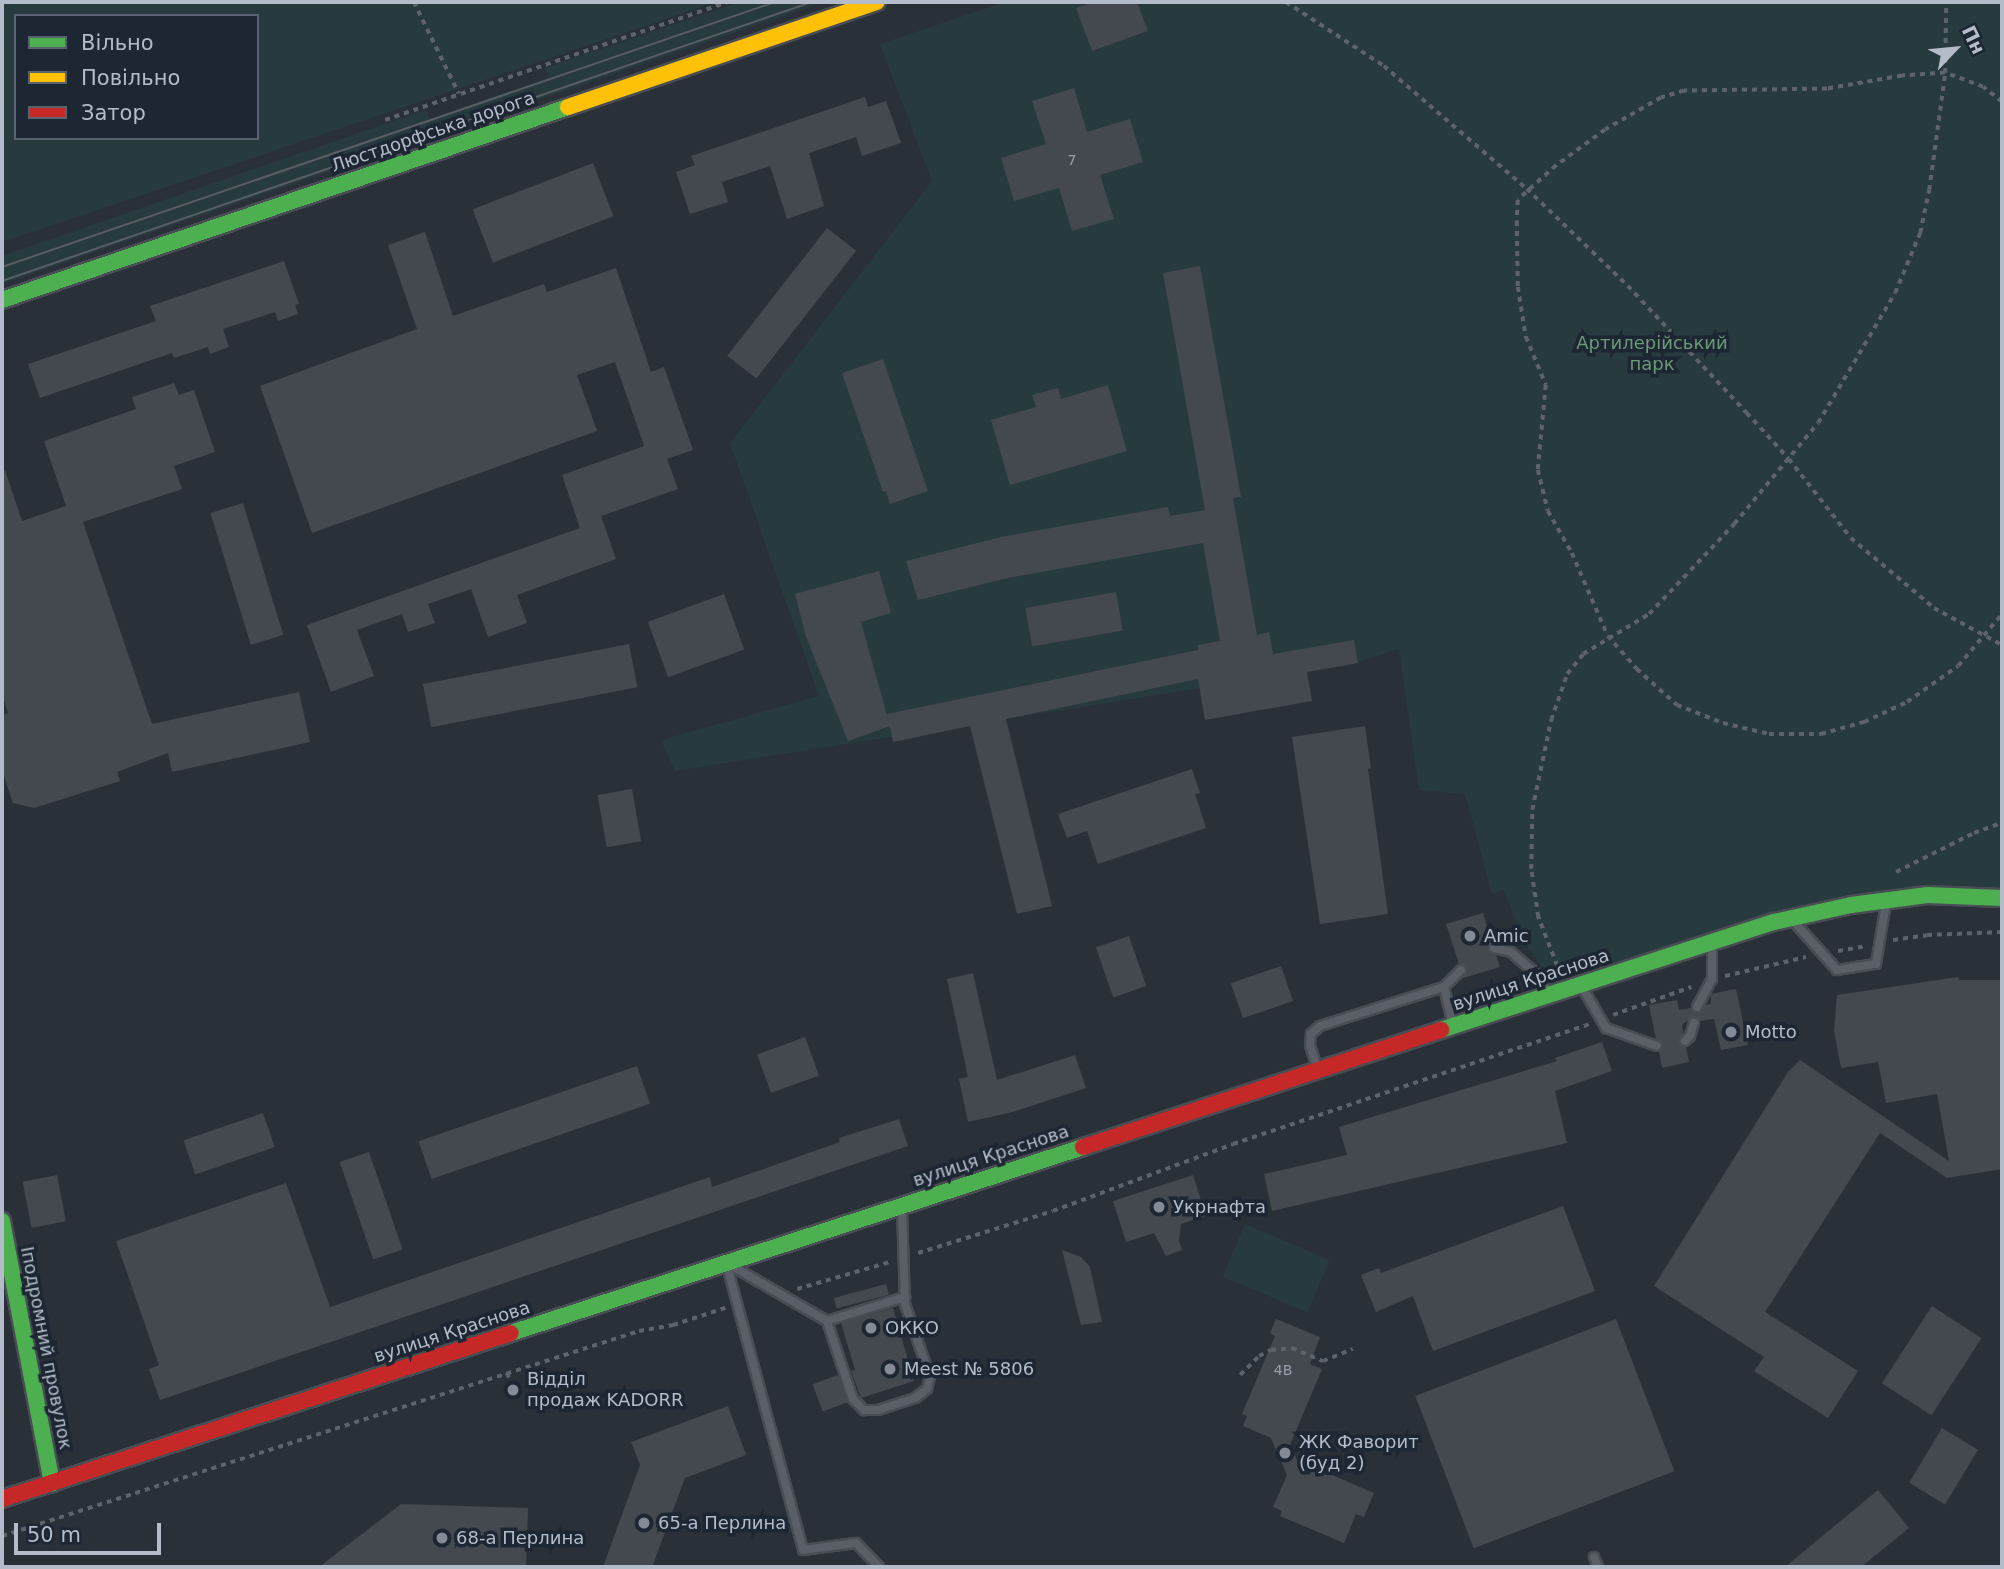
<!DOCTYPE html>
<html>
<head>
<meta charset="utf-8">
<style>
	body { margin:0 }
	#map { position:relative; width:2004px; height:1569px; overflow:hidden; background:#2a3038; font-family:"DejaVu Sans",sans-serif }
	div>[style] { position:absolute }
	.green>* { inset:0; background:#273a3e; transform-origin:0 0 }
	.building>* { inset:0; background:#444950; transform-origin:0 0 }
	.path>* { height:3.5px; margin-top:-1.75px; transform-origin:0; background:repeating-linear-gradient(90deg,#5d636a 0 5px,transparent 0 10px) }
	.roads { filter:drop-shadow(2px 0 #484c53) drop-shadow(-2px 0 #484c53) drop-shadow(0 2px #484c53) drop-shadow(0 -2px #484c53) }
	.lane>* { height:8px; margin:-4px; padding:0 4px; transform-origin:4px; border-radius:4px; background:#5a5e66 }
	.fast>* { height:16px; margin:-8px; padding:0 8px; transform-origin:8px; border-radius:8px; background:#4caf50 }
	.slow>* { height:16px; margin:-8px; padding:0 8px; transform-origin:8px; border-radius:8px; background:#ffc107 }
	.jam>* { height:16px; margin:-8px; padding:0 8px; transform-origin:8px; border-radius:8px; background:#c62828 }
	.tram>* { height:2px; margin:-1px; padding:0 1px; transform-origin:1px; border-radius:1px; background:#595d64 }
	.dots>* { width:19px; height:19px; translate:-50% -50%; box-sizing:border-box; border:4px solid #1d2633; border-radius:50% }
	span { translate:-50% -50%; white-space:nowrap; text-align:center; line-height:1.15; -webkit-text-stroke:7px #1d2633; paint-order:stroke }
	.number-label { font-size:14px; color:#989fab }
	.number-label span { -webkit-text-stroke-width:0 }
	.street-label { font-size:18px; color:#b4bcc9 }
	.park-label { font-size:18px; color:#6b9a76 }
	.poi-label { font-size:18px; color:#b4bcc9 }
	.left { translate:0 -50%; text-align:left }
	.frame { position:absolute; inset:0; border:4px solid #b4bcc9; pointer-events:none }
	.legend { position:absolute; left:14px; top:14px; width:245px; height:126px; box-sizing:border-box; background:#1d2633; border:2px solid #59626f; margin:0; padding:9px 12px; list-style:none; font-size:21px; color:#b4bcc9 }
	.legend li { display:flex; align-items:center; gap:14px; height:35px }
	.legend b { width:35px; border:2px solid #59626f }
	.north { position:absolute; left:1920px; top:14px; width:70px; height:70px; -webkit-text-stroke:5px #1d2633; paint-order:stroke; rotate:64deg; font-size:19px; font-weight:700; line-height:28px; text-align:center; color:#b4bcc9 }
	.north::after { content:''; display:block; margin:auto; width:24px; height:32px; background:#b4bcc9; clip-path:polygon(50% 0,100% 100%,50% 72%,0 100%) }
	.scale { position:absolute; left:14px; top:1523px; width:147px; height:32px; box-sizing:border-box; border:4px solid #b4bcc9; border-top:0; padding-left:9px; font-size:21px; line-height:24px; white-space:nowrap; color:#b4bcc9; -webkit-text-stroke:5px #1d2633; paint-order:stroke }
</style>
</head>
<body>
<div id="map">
	<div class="green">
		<div style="clip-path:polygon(evenodd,2px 2px,717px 2px,2px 242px,2px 2px,16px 16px,257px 16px,257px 138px,16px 138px,16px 16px)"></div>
		<div style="clip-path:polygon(740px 2px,824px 2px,2px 284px,2px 256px,425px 110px,430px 119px,549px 77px,545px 68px)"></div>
		<div style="clip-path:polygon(1005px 2px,2002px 2px,2002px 888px,1879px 893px,1578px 978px,1554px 973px,1540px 965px,1525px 943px,1503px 890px,1492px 894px,1465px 794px,1419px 790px,1399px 649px,1349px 665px,675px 771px,661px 740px,819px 696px,730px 443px,932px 181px,880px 44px)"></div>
		<div style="left:1245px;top:1224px;width:92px;height:57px;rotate:23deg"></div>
	</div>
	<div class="building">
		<div style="clip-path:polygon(1093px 2px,1137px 2px,1148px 31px,1092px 51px,1076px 8px)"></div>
		<div style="clip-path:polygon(1074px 88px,1087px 132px,1130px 119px,1143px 162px,1100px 175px,1114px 219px,1072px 231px,1059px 188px,1014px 201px,1001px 158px,1046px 144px,1032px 101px)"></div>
		<div style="clip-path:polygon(865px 97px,868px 107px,886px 101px,901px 143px,862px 156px,856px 137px,809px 153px,824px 206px,787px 219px,770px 166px,722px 182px,728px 202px,690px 214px,676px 172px,695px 165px,691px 156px)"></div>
		<div style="left:593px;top:163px;width:57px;height:129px;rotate:69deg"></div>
		<div style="left:827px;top:228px;width:37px;height:162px;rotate:38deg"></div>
		<div style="clip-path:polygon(425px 232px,453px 316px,544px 284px,547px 292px,616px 268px,651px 372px,664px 367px,693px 450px,667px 459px,678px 489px,601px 516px,616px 559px,517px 595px,527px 623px,488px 637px,471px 589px,428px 604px,435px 623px,408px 632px,402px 614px,357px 630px,374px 676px,331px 692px,307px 625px,580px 528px,562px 475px,644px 446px,615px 362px,577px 375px,597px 431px,312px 533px,260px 386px,417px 329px,388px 245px)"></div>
		<div style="clip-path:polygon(284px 261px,299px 304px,295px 305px,298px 314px,278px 321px,275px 312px,223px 329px,229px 347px,210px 354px,208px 347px,174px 358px,172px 353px,40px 398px,28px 364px,156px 321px,150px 306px)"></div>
		<div style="clip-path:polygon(1200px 266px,1241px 497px,1233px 498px,1257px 635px,1269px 632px,1273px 654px,1354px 640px,1358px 663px,1307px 672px,1312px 701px,1205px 720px,1198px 679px,1006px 719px,1052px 906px,1017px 914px,970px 726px,893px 742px,887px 714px,1198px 650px,1198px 645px,1220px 641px,1203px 543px,1008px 578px,918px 600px,906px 561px,1001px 537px,1168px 507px,1170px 516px,1205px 510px,1163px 273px)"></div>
		<div style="clip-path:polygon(883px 359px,928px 491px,890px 504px,886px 491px,883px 492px,842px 373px)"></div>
		<div style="clip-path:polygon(174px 383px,179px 395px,194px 390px,215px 452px,174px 466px,182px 489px,83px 522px,152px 724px,299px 692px,310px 742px,172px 772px,168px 753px,117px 772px,120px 781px,34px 808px,13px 803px,2px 770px,2px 715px,8px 713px,2px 693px,2px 470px,5px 470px,22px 521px,66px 506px,44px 441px,136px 409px,132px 397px)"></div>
		<div style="clip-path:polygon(1108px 385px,1127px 451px,1010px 485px,991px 420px,1036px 407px,1032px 395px,1058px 388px,1061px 399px)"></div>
		<div style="left:243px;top:503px;width:138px;height:34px;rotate:73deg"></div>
		<div style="clip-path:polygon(879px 571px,891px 613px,861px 622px,890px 726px,848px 741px,806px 637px,795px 594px)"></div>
		<div style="left:1116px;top:592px;width:39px;height:92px;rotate:80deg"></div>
		<div style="left:724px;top:594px;width:59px;height:81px;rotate:70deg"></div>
		<div style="left:629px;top:644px;width:44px;height:210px;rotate:79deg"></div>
		<div style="clip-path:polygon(1365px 726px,1371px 768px,1368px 769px,1388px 914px,1320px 924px,1292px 737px)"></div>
		<div style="clip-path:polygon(1192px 769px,1200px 793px,1195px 794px,1206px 828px,1098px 864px,1087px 831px,1067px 838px,1058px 814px)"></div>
		<div style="left:632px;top:789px;width:53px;height:35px;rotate:80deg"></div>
		<div style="clip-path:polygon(1483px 913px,1492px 942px,1488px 951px,1496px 955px,1500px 967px,1463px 978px,1467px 968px,1459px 964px,1446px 924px)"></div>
		<div style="left:1129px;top:936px;width:53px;height:35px;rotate:71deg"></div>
		<div style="left:1281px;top:966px;width:37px;height:53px;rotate:71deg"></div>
		<div style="clip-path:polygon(973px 973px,997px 1080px,1075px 1055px,1086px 1088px,1013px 1112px,968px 1122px,959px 1079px,968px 1077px,947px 979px)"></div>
		<div style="clip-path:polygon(1958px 977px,1959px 980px,2002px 980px,2002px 1169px,1947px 1178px,1880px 1133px,1765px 1312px,1858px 1371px,1828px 1418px,1754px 1371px,1764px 1357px,1654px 1286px,1788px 1072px,1800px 1060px,1949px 1161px,1937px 1094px,1886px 1103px,1878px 1062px,1841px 1068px,1834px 1031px,1837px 995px)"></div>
		<div style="clip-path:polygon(1736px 989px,1748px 1045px,1721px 1050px,1714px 1019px,1700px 1021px,1692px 1017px,1682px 1025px,1683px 1033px,1679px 1040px,1681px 1046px,1686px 1047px,1689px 1062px,1662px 1068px,1659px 1052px,1663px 1044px,1656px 1039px,1649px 1005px,1677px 1000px,1679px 1010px,1691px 1008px,1698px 1013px,1705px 1005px,1711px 1004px,1711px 994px)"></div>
		<div style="left:805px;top:1037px;width:41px;height:51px;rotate:70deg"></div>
		<div style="clip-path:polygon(1602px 1042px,1612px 1071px,1555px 1091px,1567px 1143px,1272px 1211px,1264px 1174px,1347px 1155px,1339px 1127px,1557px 1061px,1555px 1058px)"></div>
		<div style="left:637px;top:1066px;width:40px;height:231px;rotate:71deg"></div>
		<div style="left:263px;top:1113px;width:36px;height:84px;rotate:71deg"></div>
		<div style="clip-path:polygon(899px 1119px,908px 1146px,160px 1400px,149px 1369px,159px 1365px,116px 1241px,286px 1183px,330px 1307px,710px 1177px,712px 1187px,840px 1142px,839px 1138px)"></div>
		<div style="left:369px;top:1152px;width:103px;height:31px;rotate:71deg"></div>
		<div style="left:57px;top:1175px;width:47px;height:35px;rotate:79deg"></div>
		<div style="clip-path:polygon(1193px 1175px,1206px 1216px,1181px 1224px,1179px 1241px,1182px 1250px,1166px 1256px,1154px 1233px,1126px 1242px,1113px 1201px)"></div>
		<div style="clip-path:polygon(1563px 1206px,1595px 1291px,1433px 1351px,1413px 1296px,1376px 1312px,1361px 1275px,1379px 1268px,1381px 1273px)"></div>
		<div style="clip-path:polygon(1062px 1250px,1081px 1257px,1090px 1267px,1102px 1322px,1081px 1325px)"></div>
		<div style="left:886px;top:1284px;width:11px;height:54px;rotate:75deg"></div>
		<div style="left:1932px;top:1306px;width:59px;height:92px;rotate:33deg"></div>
		<div style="clip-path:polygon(893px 1308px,914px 1381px,861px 1398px,851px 1371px,855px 1370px,841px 1323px)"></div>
		<div style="clip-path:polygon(1276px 1319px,1320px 1337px,1310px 1364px,1322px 1369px,1290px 1445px,1297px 1460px,1374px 1493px,1364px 1517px,1356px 1514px,1344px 1543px,1280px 1516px,1282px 1511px,1273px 1507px,1287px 1475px,1271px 1438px,1243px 1426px,1247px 1416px,1242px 1414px,1275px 1336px,1270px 1333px)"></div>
		<div style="left:1616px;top:1319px;width:163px;height:215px;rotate:69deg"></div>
		<div style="left:838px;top:1375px;width:29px;height:27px;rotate:70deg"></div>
		<div style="clip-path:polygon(728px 1406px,746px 1455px,685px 1478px,652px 1567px,603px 1567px,640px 1465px,631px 1442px)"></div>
		<div style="left:1942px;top:1428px;width:42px;height:64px;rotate:31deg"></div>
		<div style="clip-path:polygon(1878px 1490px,1909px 1528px,1861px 1567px,1785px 1567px)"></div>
		<div style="clip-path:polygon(401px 1504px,528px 1508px,526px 1567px,319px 1567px)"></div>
	</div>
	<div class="path">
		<div style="left:414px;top:2px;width:102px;rotate:63.9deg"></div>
		<div style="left:1286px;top:2px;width:117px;rotate:33.1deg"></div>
		<div style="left:1384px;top:66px;width:189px;rotate:40.7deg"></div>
		<div style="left:1527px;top:189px;width:140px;rotate:43.8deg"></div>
		<div style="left:1628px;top:286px;width:174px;rotate:46.9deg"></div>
		<div style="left:1747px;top:413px;width:62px;rotate:47.6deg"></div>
		<div style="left:1789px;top:459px;width:100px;rotate:51.9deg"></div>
		<div style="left:1851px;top:538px;width:109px;rotate:40.1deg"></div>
		<div style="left:1934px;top:608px;width:77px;rotate:28.6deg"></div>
		<div style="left:2002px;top:102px;width:24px;rotate:-142deg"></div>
		<div style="left:1983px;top:87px;width:40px;rotate:-159.8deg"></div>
		<div style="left:1945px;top:73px;width:43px;rotate:176deg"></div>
		<div style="left:1902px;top:76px;width:76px;rotate:170.2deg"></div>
		<div style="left:1827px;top:89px;width:143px;rotate:179.2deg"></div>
		<div style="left:1684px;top:91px;width:24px;rotate:163deg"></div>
		<div style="left:1661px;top:98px;width:64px;rotate:150.3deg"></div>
		<div style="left:1605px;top:130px;width:61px;rotate:143.7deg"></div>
		<div style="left:1556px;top:166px;width:51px;rotate:138.2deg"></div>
		<div style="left:1518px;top:200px;width:21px;rotate:93deg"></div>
		<div style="left:1517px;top:221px;width:66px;rotate:89.1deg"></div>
		<div style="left:1518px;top:287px;width:51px;rotate:80.9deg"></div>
		<div style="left:1526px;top:337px;width:52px;rotate:67.4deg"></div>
		<div style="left:1546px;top:385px;width:85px;rotate:95.4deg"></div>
		<div style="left:1538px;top:470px;width:42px;rotate:76.3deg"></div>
		<div style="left:1548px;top:511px;width:48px;rotate:60.3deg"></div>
		<div style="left:1572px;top:553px;width:90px;rotate:66.6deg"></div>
		<div style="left:1608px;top:636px;width:44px;rotate:48.7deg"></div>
		<div style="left:1637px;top:669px;width:54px;rotate:42deg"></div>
		<div style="left:1677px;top:705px;width:49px;rotate:21.4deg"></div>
		<div style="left:1723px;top:723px;width:47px;rotate:13.4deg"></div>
		<div style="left:1769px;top:734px;width:52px"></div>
		<div style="left:1821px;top:734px;width:45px;rotate:-15.6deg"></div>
		<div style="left:1864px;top:722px;width:47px;rotate:-24.9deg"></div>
		<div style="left:1907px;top:702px;width:62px;rotate:-35.2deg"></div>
		<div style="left:1958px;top:666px;width:68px;rotate:-49.8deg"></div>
		<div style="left:385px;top:120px;width:363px;rotate:-19deg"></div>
		<div style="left:1896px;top:872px;width:87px;rotate:-26.6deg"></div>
		<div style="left:1974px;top:833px;width:30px;rotate:-20deg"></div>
		<div style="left:1893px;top:940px;width:34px;rotate:-8deg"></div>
		<div style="left:1927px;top:935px;width:75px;rotate:-2.3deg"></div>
		<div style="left:1838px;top:951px;width:27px;rotate:-10deg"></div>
		<div style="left:1557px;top:966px;width:53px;rotate:-111.2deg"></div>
		<div style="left:1538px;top:917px;width:49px;rotate:-98.3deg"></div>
		<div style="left:1531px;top:869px;width:59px;rotate:-89deg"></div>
		<div style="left:1532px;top:810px;width:92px;rotate:-78.1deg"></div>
		<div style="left:1551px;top:720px;width:49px;rotate:-70.8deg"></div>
		<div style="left:1567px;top:674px;width:26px;rotate:-51deg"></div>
		<div style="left:1583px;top:654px;width:77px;rotate:-31.2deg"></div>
		<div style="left:1649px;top:614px;width:124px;rotate:-46.6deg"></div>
		<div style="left:1734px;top:524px;width:131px;rotate:-50.3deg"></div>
		<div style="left:1818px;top:423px;width:151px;rotate:-59.4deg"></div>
		<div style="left:1895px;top:293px;width:65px;rotate:-67.4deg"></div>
		<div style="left:1920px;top:233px;width:44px;rotate:-78.2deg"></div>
		<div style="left:1929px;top:190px;width:118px;rotate:-82.2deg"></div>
		<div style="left:1945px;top:73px;width:71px;rotate:-89.2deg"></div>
		<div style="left:1725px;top:976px;width:83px;rotate:-13.2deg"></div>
		<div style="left:1613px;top:1015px;width:83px;rotate:-19.7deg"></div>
		<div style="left:918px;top:1253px;width:141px;rotate:-17.3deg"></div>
		<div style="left:1053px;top:1211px;width:192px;rotate:-20.4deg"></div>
		<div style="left:1233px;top:1144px;width:376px;rotate:-18.6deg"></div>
		<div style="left:797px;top:1289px;width:97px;rotate:-16.2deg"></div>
		<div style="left:507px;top:1373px;width:16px;rotate:68deg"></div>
		<div style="left:1240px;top:1375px;width:27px;rotate:-45deg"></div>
		<div style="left:1259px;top:1356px;width:13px;rotate:-27deg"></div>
		<div style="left:1271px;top:1350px;width:21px;rotate:-5deg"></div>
		<div style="left:1292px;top:1348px;width:34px;rotate:23deg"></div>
		<div style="left:1323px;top:1361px;width:32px;rotate:-22deg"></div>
		<div style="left:2px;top:1536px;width:669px;rotate:-17.84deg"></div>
		<div style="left:639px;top:1331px;width:35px;rotate:-10deg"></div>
		<div style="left:673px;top:1325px;width:55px;rotate:-18.1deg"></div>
	</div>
	<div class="roads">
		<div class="lane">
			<div style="left:1795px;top:923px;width:63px;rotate:48.2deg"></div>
			<div style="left:1837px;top:970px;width:39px;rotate:-9deg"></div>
			<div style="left:1876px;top:964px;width:62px;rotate:-80.7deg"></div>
			<div style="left:1494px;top:948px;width:17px;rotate:13deg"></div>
			<div style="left:1511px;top:952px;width:32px;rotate:41deg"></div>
			<div style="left:1535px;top:973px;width:24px;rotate:54deg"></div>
			<div style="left:1444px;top:987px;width:39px;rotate:77deg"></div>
			<div style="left:1582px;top:987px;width:48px;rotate:59.7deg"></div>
			<div style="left:1606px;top:1028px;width:54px;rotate:19.4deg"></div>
			<div style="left:1697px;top:1007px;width:32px;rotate:-62deg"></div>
			<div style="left:1712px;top:979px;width:31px;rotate:-90deg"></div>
			<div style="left:1685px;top:1041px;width:7px;rotate:-45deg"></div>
			<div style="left:1690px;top:1036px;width:14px;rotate:-73deg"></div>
			<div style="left:1317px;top:1067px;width:23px;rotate:-108deg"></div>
			<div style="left:1310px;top:1045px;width:11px;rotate:-85deg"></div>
			<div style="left:1311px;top:1034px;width:12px;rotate:-42deg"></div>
			<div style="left:1320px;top:1026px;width:130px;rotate:-17.5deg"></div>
			<div style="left:1444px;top:987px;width:24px;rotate:-45deg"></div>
			<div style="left:727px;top:1266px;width:294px;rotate:75deg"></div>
			<div style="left:803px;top:1550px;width:53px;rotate:-7.5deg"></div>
			<div style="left:856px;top:1543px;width:33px;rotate:46deg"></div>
			<div style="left:732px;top:1266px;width:110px;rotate:30.1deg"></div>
			<div style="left:827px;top:1321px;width:82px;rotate:71.6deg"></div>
			<div style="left:853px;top:1399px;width:16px;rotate:45deg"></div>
			<div style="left:864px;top:1410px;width:14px"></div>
			<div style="left:878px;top:1410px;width:39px;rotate:-18deg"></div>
			<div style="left:915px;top:1398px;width:15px;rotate:-37deg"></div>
			<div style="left:927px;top:1389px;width:12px;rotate:-76deg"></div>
			<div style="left:930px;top:1377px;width:77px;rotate:-108.9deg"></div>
			<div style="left:905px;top:1304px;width:95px;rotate:-91.8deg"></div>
			<div style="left:827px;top:1321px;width:82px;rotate:-17.1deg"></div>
			<div style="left:1594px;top:1557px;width:11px;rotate:68deg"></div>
		</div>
		<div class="fast">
			<div style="left:2px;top:300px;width:598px;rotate:-18.83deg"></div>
			<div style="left:1441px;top:1030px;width:350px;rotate:-18deg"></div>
			<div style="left:1774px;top:922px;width:79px;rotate:-12.4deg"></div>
			<div style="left:1851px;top:905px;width:77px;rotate:-7.5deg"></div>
			<div style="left:1927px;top:895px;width:75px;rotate:2.3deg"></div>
			<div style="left:2px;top:1221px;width:267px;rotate:79.2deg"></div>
			<div style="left:511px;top:1333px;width:601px;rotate:-18.01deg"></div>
		</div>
		<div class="slow">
			<div style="left:568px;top:107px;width:326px;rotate:-18.8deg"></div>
		</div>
		<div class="jam">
			<div style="left:1083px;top:1147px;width:377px;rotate:-18.1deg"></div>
			<div style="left:2px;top:1499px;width:535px;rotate:-18.06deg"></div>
		</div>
	</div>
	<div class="tram">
		<div style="left:2px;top:267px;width:817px;rotate:-18.92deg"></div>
		<div style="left:2px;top:281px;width:857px;rotate:-19.01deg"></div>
	</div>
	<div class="dots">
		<div style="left:1470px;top:936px;background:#848b96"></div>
		<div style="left:1731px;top:1032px;background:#848b96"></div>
		<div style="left:1159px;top:1207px;background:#848b96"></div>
		<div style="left:871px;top:1328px;background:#848b96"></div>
		<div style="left:890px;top:1369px;background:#848b96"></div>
		<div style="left:513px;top:1390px;background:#848b96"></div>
		<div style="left:1285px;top:1453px;background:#848b96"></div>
		<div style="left:644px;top:1523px;background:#848b96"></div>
		<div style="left:442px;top:1538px;background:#848b96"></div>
	</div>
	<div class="number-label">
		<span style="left:1072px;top:160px">7</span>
		<span style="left:1283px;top:1370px">4B</span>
	</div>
	<div class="street-label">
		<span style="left:433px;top:132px;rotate:-19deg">Люстдорфська дорога</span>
		<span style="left:1531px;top:980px;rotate:-18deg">вулиця Краснова</span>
		<span style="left:991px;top:1156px;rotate:-18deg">вулиця Краснова</span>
		<span style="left:452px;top:1332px;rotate:-18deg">вулиця Краснова</span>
		<span style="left:46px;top:1348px;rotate:79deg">Іподромний провулок</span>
	</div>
	<div class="park-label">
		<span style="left:1652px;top:354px">Артилерійський<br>парк</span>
	</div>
	<div class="poi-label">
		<span class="left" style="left:1484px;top:936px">Amic</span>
		<span class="left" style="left:1745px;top:1032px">Motto</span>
		<span class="left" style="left:1173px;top:1207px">Укрнафта</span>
		<span class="left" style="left:885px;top:1328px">ОККО</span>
		<span class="left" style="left:904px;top:1369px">Meest № 5806</span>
		<span class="left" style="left:527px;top:1390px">Відділ<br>продаж KADORR</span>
		<span class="left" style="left:1299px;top:1453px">ЖК Фаворит<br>(буд 2)</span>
		<span class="left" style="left:658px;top:1523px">65-а Перлина</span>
		<span class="left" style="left:456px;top:1538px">68-а Перлина</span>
	</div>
	<div class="frame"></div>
	<ul class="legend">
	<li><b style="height:9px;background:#4caf50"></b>Вільно</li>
	<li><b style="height:9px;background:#ffc107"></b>Повільно</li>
	<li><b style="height:9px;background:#c62828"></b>Затор</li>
	</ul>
	<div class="north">Пн</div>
	<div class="scale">50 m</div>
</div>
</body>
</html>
